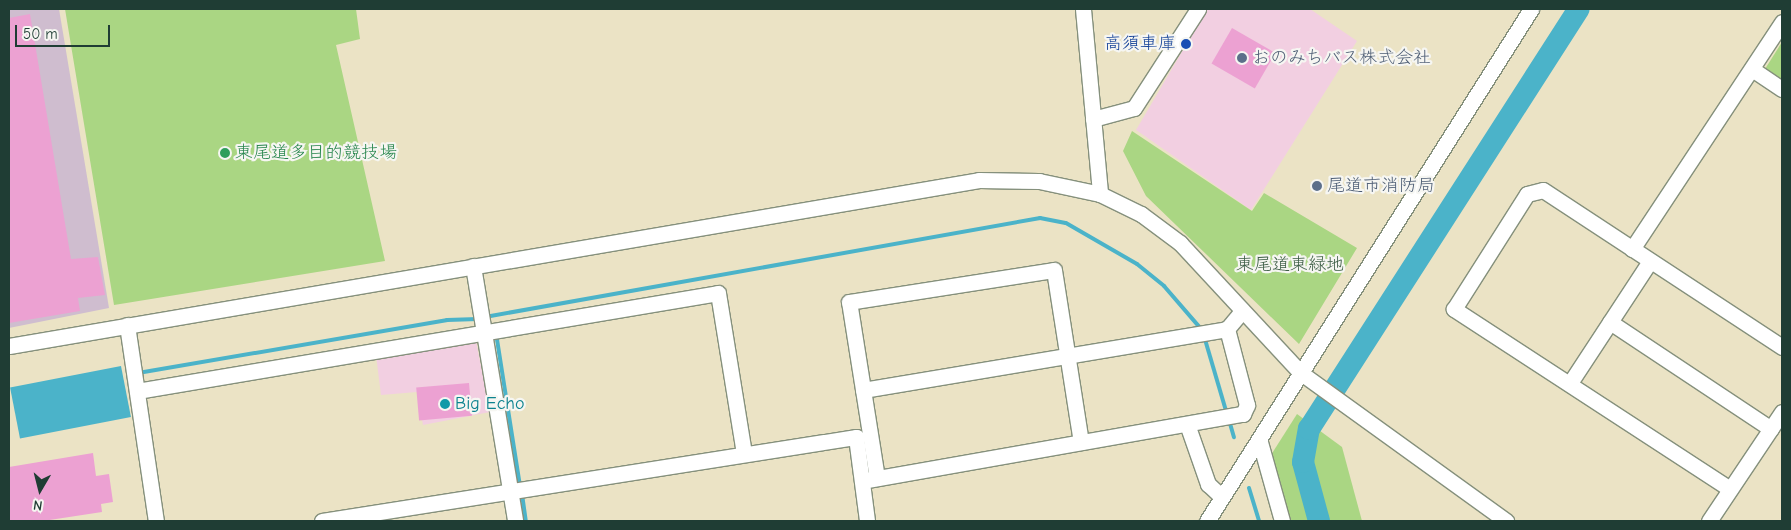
<!DOCTYPE html>
<html>
<head>
<meta charset="utf-8">
<style>
	body { margin:0 }
	#map { position:relative; width:1791px; height:530px; overflow:hidden; background:#ebe3c5; font-family:"Comic Neue","Klee One",sans-serif }
	div>[style] { position:absolute }
	.built>* { inset:0; background:#f2cfe1 }
	.industrial>* { inset:0; background:#cfbdcf }
	.green>* { inset:0; background:#aad683 }
	.water>* { inset:0; background:#4bb3c9; transform-origin:0 0 }
	.stream>* { height:4px; margin:-2px; padding:0 2px; transform-origin:2px; border-radius:2px; background:#4bb3c9 }
	.river>* { height:22px; margin:-11px; padding:0 11px; transform-origin:11px; border-radius:11px; background:#4bb3c9 }
	.building>* { inset:0; background:#eca1d2; transform-origin:0 0 }
	.roads { filter:drop-shadow(1px 0 #85907c) drop-shadow(-1px 0 #85907c) drop-shadow(0 1px #85907c) drop-shadow(0 -1px #85907c) }
	.minor>* { height:15px; margin:-7.5px; padding:0 7.5px; transform-origin:7.5px; border-radius:7.5px; background:#fff }
	.dots>* { width:14px; height:14px; translate:-50% -50%; box-sizing:border-box; border:2px solid #f6f6f2; border-radius:50% }
	span { translate:-50% -50%; white-space:nowrap; text-align:center; line-height:1.15; -webkit-text-stroke:4.5px #f6f6f2; paint-order:stroke }
	.transit-label { font-size:18px; color:#164399 }
	.right { translate:-100% -50%; text-align:right }
	.service-label { font-size:18px; color:#4e5e75 }
	.left { translate:0 -50%; text-align:left }
	.leisure-label { font-size:18px; color:#27864d }
	.park-label { font-size:18px; color:#3b5c44 }
	.culture-label { font-size:18px; color:#0d838f }
	.frame { position:absolute; inset:0; border:10px solid #1f3d34; pointer-events:none }
	.north { position:absolute; left:15px; top:465px; width:50px; height:50px; -webkit-text-stroke:4px #f6f6f2; paint-order:stroke; rotate:188deg; font-size:14px; font-weight:700; line-height:20px; text-align:center; color:#1f3d34 }
	.north::after { content:''; display:block; margin:auto; width:18px; height:22px; background:#1f3d34; clip-path:polygon(50% 0,100% 100%,50% 72%,0 100%) }
	.scale { position:absolute; left:15px; top:25px; width:95px; height:22px; box-sizing:border-box; border:2px solid #1f3d34; border-top:0; padding-left:6px; font-size:15px; line-height:18px; white-space:nowrap; color:#1f3d34; -webkit-text-stroke:4px #f6f6f2; paint-order:stroke }
</style>
</head>
<body>
<div id="map">
	<div class="built">
		<div style="clip-path:polygon(1207px 9px,1310px 9px,1357px 41px,1251px 210px,1136px 130px)"></div>
		<div style="clip-path:polygon(476px 341px,490px 412px,423px 425px,417px 392px,381px 395px,376px 355px)"></div>
	</div>
	<div class="industrial">
		<div style="clip-path:polygon(9px 9px,59px 9px,109px 308px,9px 328px)"></div>
	</div>
	<div class="green">
		<div style="clip-path:polygon(65px 9px,356px 9px,360px 39px,336px 45px,385px 261px,114px 305px)"></div>
		<div style="clip-path:polygon(1782px 42px,1782px 80px,1765px 69px)"></div>
		<div style="clip-path:polygon(1132px 131px,1252px 211px,1264px 193px,1357px 248px,1299px 344px,1146px 196px,1123px 151px)"></div>
		<div style="clip-path:polygon(1297px 414px,1342px 447px,1362px 521px,1287px 521px,1269px 458px)"></div>
	</div>
	<div class="water">
		<div style="left:121px;top:366px;width:52px;height:113px;rotate:79deg"></div>
	</div>
	<div class="stream">
		<div style="left:485px;top:317px;width:564px;rotate:-10.11deg"></div>
		<div style="left:1040px;top:218px;width:26px;rotate:11deg"></div>
		<div style="left:1066px;top:223px;width:82px;rotate:30deg"></div>
		<div style="left:1137px;top:264px;width:35px;rotate:39deg"></div>
		<div style="left:1164px;top:286px;width:58px;rotate:49.2deg"></div>
		<div style="left:496px;top:333px;width:156px;rotate:81.1deg"></div>
		<div style="left:1204px;top:336px;width:81px;rotate:73.6deg"></div>
		<div style="left:138px;top:373px;width:314px;rotate:-9.7deg"></div>
		<div style="left:447px;top:320px;width:31px;rotate:-2deg"></div>
		<div style="left:1229px;top:420px;width:18px;rotate:74deg"></div>
		<div style="left:1249px;top:488px;width:34px;rotate:73deg"></div>
		<div style="left:522px;top:494px;width:27px;rotate:82deg"></div>
	</div>
	<div class="river">
		<div style="left:1319px;top:521px;width:61px;rotate:-105.2deg"></div>
		<div style="left:1303px;top:462px;width:34px;rotate:-80deg"></div>
		<div style="left:1309px;top:429px;width:499px;rotate:-57.3deg"></div>
	</div>
	<div class="building">
		<div style="clip-path:polygon(30px 14px,71px 259px,98px 257px,105px 295px,78px 298px,80px 311px,9px 323px,9px 18px)"></div>
		<div style="left:1232px;top:28px;width:50px;height:41px;rotate:30deg"></div>
		<div style="left:469px;top:383px;width:33px;height:53px;rotate:85deg"></div>
		<div style="clip-path:polygon(93px 453px,96px 476px,109px 474px,113px 502px,101px 504px,102px 512px,43px 521px,9px 521px,9px 467px)"></div>
	</div>
	<div class="roads">
		<div class="minor">
			<div style="left:1083px;top:9px;width:186px;rotate:84.7deg"></div>
			<div style="left:1752px;top:69px;width:36px;rotate:34deg"></div>
			<div style="left:1093px;top:119px;width:42px;rotate:-15deg"></div>
			<div style="left:1134px;top:108px;width:118px;rotate:-57.1deg"></div>
			<div style="left:1632px;top:249px;width:272px;rotate:-56.5deg"></div>
			<div style="left:473px;top:266px;width:258px;rotate:80.6deg"></div>
			<div style="left:1610px;top:322px;width:193px;rotate:33.6deg"></div>
			<div style="left:127px;top:325px;width:198px;rotate:81.6deg"></div>
			<div style="left:9px;top:346px;width:984px;rotate:-9.71deg"></div>
			<div style="left:979px;top:180px;width:60px;rotate:1deg"></div>
			<div style="left:1039px;top:181px;width:62px;rotate:12deg"></div>
			<div style="left:1100px;top:194px;width:46px;rotate:26deg"></div>
			<div style="left:1141px;top:214px;width:49px;rotate:36.6deg"></div>
			<div style="left:1180px;top:243px;width:178px;rotate:47.1deg"></div>
			<div style="left:1301px;top:373px;width:253px;rotate:35.8deg"></div>
			<div style="left:1570px;top:383px;width:146px;rotate:-56.7deg"></div>
			<div style="left:863px;top:390px;width:369px;rotate:-9.5deg"></div>
			<div style="left:1227px;top:329px;width:23px;rotate:-50deg"></div>
			<div style="left:137px;top:391px;width:589px;rotate:-9.57deg"></div>
			<div style="left:718px;top:293px;width:163px;rotate:80.8deg"></div>
			<div style="left:1187px;top:424px;width:64px;rotate:70.7deg"></div>
			<div style="left:1208px;top:484px;width:19px;rotate:43deg"></div>
			<div style="left:1260px;top:442px;width:82px;rotate:74.4deg"></div>
			<div style="left:877px;top:478px;width:178px;rotate:-99deg"></div>
			<div style="left:849px;top:302px;width:207px;rotate:-8.9deg"></div>
			<div style="left:1054px;top:270px;width:174px;rotate:81.1deg"></div>
			<div style="left:867px;top:480px;width:382px;rotate:-10deg"></div>
			<div style="left:1243px;top:414px;width:10px;rotate:-66deg"></div>
			<div style="left:1247px;top:405px;width:79px;rotate:-104.7deg"></div>
			<div style="left:1730px;top:489px;width:330px;rotate:-146.9deg"></div>
			<div style="left:1454px;top:309px;width:136px;rotate:-57.6deg"></div>
			<div style="left:1527px;top:194px;width:16px;rotate:-14deg"></div>
			<div style="left:1543px;top:190px;width:286px;rotate:33.3deg"></div>
			<div style="left:322px;top:521px;width:541px;rotate:-8.94deg"></div>
			<div style="left:856px;top:437px;width:85px;rotate:82.5deg"></div>
			<div style="left:1207px;top:521px;width:606px;rotate:-57.67deg"></div>
			<div style="left:1709px;top:521px;width:131px;rotate:-56.2deg"></div>
		</div>
	</div>
	<div class="dots">
		<div style="left:1186px;top:44px;background:#1a4fb4"></div>
		<div style="left:1242px;top:58px;background:#5c6f8a"></div>
		<div style="left:225px;top:153px;background:#2e9e5b"></div>
		<div style="left:1317px;top:186px;background:#5c6f8a"></div>
		<div style="left:445px;top:404px;background:#0f9aa8"></div>
	</div>
	<div class="transit-label">
		<span class="right" style="left:1176px;top:44px">高須車庫</span>
	</div>
	<div class="service-label">
		<span class="left" style="left:1252px;top:58px">おのみちバス株式会社</span>
		<span class="left" style="left:1327px;top:186px">尾道市消防局</span>
	</div>
	<div class="leisure-label">
		<span class="left" style="left:235px;top:153px">東尾道多目的競技場</span>
	</div>
	<div class="park-label">
		<span style="left:1290px;top:265px">東尾道東緑地</span>
	</div>
	<div class="culture-label">
		<span class="left" style="left:455px;top:404px">Big Echo</span>
	</div>
	<div class="frame"></div>
	<div class="north">N</div>
	<div class="scale">50 m</div>
</div>
</body>
</html>
